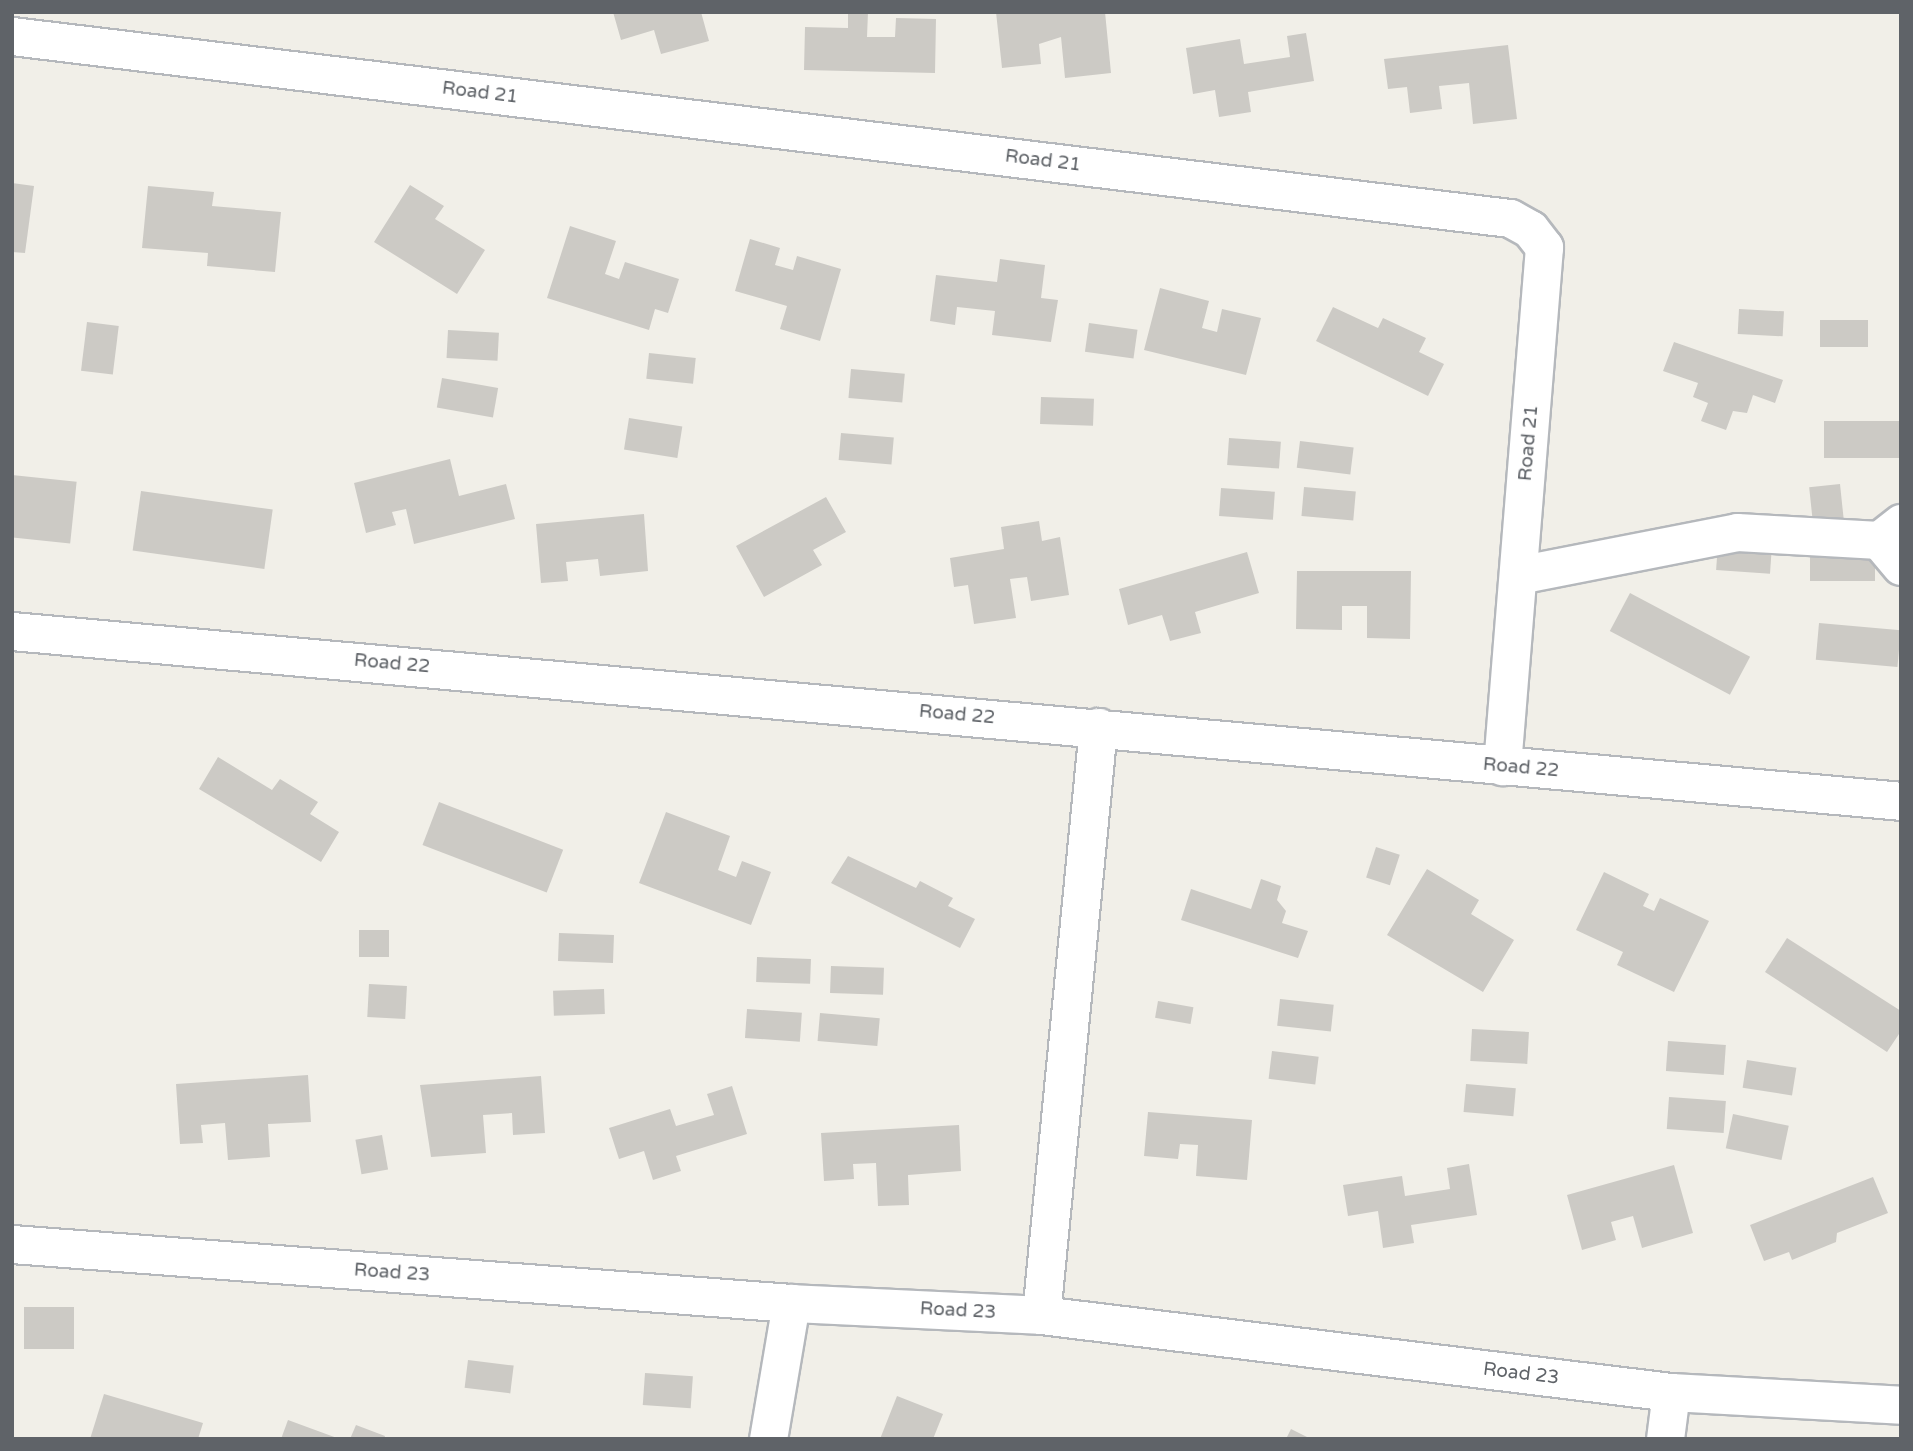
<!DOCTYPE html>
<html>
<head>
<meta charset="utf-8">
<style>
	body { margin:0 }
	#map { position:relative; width:1913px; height:1451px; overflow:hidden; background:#f1efe8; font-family:"Varela Round",sans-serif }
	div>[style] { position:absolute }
	.building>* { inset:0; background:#cccac5; transform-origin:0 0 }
	.roads { filter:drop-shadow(2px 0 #b5b8bc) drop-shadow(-2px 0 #b5b8bc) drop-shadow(0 2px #b5b8bc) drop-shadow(0 -2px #b5b8bc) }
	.street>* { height:37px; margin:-18.5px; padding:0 18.5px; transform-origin:18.5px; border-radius:18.5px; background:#fff }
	span { translate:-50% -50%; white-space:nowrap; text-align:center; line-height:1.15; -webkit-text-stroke:5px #fff; paint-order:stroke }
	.street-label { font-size:19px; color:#5f6368 }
	.frame { position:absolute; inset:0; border:14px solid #5f6368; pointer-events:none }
</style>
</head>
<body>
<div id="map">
	<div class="building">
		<div style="clip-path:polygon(613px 12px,701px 12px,709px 41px,661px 54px,654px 30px,621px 40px)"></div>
		<div style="clip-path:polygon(848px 12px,868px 12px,867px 37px,895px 37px,896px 18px,936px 19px,935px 73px,804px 70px,805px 27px,848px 28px)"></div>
		<div style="clip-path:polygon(996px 12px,1105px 12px,1111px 73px,1065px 78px,1061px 37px,1039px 44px,1041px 64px,1002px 68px)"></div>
		<div style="clip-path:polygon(1306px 33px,1314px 81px,1248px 92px,1251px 112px,1219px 117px,1215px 90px,1193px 94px,1186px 48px,1240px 39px,1244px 64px,1290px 57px,1287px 36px)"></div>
		<div style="clip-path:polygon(1508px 45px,1517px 119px,1473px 124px,1469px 83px,1439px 86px,1442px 109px,1410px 113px,1407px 87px,1388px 89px,1384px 59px)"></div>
		<div style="clip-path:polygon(12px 183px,34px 186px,25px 253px,12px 252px)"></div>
		<div style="clip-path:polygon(410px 185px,444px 206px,435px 219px,485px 250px,457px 294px,374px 242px)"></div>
		<div style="clip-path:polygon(148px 186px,214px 192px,212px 206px,281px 212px,275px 272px,207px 266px,208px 253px,142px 248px)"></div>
		<div style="clip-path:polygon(570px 226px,616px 241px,605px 274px,619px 279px,625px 262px,679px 279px,668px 313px,655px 309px,649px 330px,547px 298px)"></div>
		<div style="clip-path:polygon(750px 239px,780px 248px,775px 265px,793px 270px,797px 256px,841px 269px,820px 341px,780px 329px,787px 306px,735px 291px)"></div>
		<div style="clip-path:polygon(1000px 259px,1045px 265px,1041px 298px,1058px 300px,1051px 342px,992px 335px,995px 311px,957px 307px,955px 325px,930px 321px,936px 275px,997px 282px)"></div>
		<div style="clip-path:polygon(1160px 288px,1209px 301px,1202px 328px,1217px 332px,1222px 309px,1261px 318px,1246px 375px,1144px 350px)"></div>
		<div style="clip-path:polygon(1333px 307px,1378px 328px,1383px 318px,1426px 338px,1419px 352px,1444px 364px,1428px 396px,1316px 341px)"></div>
		<div style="left:1739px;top:309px;width:45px;height:25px;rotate:3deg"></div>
		<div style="left:1820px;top:320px;width:48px;height:27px"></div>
		<div style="left:87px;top:322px;width:32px;height:49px;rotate:7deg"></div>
		<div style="left:1089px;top:323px;width:49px;height:29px;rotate:8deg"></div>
		<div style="left:448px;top:330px;width:51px;height:28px;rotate:3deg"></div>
		<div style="clip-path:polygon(1674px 342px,1783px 380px,1775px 403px,1753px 395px,1747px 413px,1733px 411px,1726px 430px,1701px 421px,1708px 403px,1693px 397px,1698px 383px,1663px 371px)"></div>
		<div style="left:649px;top:353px;width:47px;height:26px;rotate:6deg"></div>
		<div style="left:851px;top:369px;width:54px;height:29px;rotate:5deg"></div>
		<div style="left:442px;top:378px;width:57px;height:30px;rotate:10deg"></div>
		<div style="left:1041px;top:397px;width:53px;height:27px;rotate:2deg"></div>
		<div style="left:629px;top:418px;width:54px;height:32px;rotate:9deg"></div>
		<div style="left:1901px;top:421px;width:37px;height:77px;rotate:90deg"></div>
		<div style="left:841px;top:433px;width:53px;height:27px;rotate:5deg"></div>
		<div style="left:1229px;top:438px;width:52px;height:27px;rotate:4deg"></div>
		<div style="left:1300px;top:441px;width:54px;height:27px;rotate:7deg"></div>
		<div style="clip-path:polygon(450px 459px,459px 496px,506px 484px,515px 519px,414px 544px,406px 509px,392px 512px,396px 525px,366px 533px,354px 483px)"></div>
		<div style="left:12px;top:475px;width:65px;height:62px;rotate:6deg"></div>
		<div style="left:1840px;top:484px;width:41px;height:31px;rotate:84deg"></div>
		<div style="left:1304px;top:487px;width:52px;height:29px;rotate:5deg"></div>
		<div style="left:1221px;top:488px;width:54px;height:28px;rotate:4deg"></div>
		<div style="left:141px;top:491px;width:133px;height:60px;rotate:8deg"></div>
		<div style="clip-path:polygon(826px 497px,846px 532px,813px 550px,822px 565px,764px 597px,736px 546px)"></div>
		<div style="clip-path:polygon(644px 514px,648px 571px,600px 576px,598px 559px,566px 562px,568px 581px,541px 583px,536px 524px)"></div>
		<div style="clip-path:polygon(1039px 521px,1042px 541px,1060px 537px,1069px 595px,1031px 601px,1027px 577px,1010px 579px,1016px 618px,974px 624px,968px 585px,954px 587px,950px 558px,1004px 549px,1001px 527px)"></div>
		<div style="left:1718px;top:543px;width:54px;height:27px;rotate:4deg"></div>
		<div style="left:1875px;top:548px;width:33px;height:65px;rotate:90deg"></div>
		<div style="clip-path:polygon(1247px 552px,1259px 593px,1195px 612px,1201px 633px,1170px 641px,1162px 615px,1128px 625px,1119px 589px)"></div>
		<div style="clip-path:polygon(1297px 571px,1411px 571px,1410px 639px,1367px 638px,1367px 606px,1342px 606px,1342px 630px,1296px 629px)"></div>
		<div style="left:1630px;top:593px;width:136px;height:43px;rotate:28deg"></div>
		<div style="left:1819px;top:623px;width:82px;height:37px;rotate:5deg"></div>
		<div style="clip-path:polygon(218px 757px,272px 790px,280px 779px,318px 802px,310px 814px,339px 832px,321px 862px,199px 789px)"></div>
		<div style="left:439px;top:802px;width:133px;height:46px;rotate:21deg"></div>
		<div style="clip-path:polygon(666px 812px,730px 836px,718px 870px,736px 877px,742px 861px,771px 872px,751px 925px,639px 883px)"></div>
		<div style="left:1376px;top:847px;width:25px;height:32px;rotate:18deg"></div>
		<div style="clip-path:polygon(848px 856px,916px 888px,920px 881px,953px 898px,948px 906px,975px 919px,960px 948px,831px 883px)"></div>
		<div style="clip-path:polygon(1427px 869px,1479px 900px,1471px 914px,1514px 940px,1483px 992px,1387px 935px)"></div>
		<div style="clip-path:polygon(1604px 872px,1649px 894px,1643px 906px,1654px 911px,1660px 898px,1709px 921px,1674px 992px,1617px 965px,1623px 952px,1576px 930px)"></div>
		<div style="clip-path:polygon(1261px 879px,1281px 886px,1277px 900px,1286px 911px,1282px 923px,1308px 931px,1298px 958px,1181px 920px,1191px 889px,1251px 909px)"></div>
		<div style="left:359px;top:930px;width:30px;height:27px"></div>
		<div style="left:559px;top:933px;width:55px;height:28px;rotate:2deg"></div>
		<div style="clip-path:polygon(1787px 938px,1901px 1011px,1901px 1031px,1887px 1052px,1765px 972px)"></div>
		<div style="left:757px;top:957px;width:54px;height:25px;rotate:2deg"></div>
		<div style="left:831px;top:966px;width:53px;height:27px;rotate:2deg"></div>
		<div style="left:369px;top:984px;width:38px;height:33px;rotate:3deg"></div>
		<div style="left:604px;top:989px;width:25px;height:51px;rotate:88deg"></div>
		<div style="left:1280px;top:999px;width:54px;height:27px;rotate:6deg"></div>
		<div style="left:1158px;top:1001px;width:36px;height:17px;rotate:10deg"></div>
		<div style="left:747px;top:1009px;width:55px;height:29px;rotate:4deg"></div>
		<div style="left:820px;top:1013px;width:60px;height:28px;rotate:5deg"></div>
		<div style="left:1472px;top:1029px;width:57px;height:32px;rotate:3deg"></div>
		<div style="left:1668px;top:1041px;width:58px;height:30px;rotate:4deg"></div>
		<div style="left:1272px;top:1051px;width:47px;height:28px;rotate:7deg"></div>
		<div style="left:1747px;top:1060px;width:50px;height:28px;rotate:9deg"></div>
		<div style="clip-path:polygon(308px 1075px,311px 1122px,268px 1124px,270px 1157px,228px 1160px,225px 1123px,201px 1125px,203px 1143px,180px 1144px,176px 1084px)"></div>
		<div style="clip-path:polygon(541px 1076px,545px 1133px,513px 1135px,512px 1113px,483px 1115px,486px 1153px,431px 1157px,420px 1085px)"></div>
		<div style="left:1466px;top:1084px;width:50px;height:28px;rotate:5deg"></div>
		<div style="clip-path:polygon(732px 1086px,747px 1134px,676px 1156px,681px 1171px,653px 1180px,644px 1151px,619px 1159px,609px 1128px,670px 1109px,676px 1126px,714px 1115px,707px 1094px)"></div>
		<div style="left:1669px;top:1097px;width:57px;height:32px;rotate:4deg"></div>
		<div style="clip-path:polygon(1148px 1112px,1252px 1120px,1247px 1180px,1196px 1176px,1198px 1145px,1180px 1144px,1178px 1159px,1144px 1156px)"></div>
		<div style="left:1733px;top:1114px;width:57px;height:35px;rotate:12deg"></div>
		<div style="clip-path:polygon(959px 1125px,961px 1171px,908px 1175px,909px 1205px,878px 1206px,876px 1163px,853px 1164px,854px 1179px,824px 1181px,821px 1133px)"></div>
		<div style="left:382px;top:1135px;width:35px;height:27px;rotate:80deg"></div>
		<div style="clip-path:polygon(1469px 1164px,1477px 1215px,1411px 1225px,1414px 1243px,1383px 1248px,1378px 1211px,1348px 1216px,1343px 1185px,1402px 1176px,1405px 1196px,1450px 1189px,1447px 1168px)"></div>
		<div style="clip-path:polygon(1674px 1165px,1693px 1233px,1642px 1248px,1633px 1216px,1611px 1222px,1616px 1240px,1582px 1250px,1567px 1195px)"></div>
		<div style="clip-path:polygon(1873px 1177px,1888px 1213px,1837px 1233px,1836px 1242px,1792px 1260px,1789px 1252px,1764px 1261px,1750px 1225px)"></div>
		<div style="left:24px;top:1307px;width:50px;height:42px"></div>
		<div style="left:468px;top:1360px;width:46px;height:28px;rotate:7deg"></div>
		<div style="left:645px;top:1373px;width:48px;height:32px;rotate:4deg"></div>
		<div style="clip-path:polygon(104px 1394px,203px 1423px,198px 1439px,90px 1439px)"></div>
		<div style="clip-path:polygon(897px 1396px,943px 1414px,933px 1439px,880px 1439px)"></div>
		<div style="clip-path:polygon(288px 1420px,337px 1438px,337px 1439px,281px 1439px)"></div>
		<div style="clip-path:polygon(356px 1425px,385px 1436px,384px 1439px,350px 1439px)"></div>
		<div style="clip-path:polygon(1291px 1429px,1311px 1439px,1286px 1439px)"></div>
	</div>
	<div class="roads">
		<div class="street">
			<div style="left:12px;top:36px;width:1509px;rotate:6.93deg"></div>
			<div style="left:1510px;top:218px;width:23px;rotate:29deg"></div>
			<div style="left:1530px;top:229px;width:23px;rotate:52deg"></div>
			<div style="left:1544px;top:247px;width:521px;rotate:94.63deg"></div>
			<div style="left:1879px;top:540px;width:34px;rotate:50deg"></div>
			<div style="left:1518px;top:575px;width:223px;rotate:-11.1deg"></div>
			<div style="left:1737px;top:532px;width:142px;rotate:3.2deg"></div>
			<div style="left:1879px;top:540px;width:28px;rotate:-38deg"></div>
			<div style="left:12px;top:631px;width:1897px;rotate:5.14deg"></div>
			<div style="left:12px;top:1244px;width:781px;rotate:4.33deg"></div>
			<div style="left:791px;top:1303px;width:250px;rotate:2.7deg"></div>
			<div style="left:1041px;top:1315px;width:635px;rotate:6.97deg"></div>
			<div style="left:1671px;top:1392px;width:230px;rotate:3.2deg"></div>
			<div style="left:1041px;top:1315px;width:591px;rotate:-84.46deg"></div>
			<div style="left:768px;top:1439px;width:138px;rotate:-80.4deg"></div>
			<div style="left:1665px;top:1439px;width:47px;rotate:-82.7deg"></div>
		</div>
	</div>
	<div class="street-label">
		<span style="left:480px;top:93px;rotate:7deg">Road 21</span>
		<span style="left:1043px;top:161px;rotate:7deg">Road 21</span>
		<span style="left:1529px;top:443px;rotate:-85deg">Road 21</span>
		<span style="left:392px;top:664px;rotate:5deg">Road 22</span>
		<span style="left:957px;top:715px;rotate:5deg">Road 22</span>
		<span style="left:1521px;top:768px;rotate:5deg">Road 22</span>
		<span style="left:392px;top:1273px;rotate:4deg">Road 23</span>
		<span style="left:958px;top:1311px;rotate:3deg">Road 23</span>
		<span style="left:1521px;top:1374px;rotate:7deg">Road 23</span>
	</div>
	<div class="frame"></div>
</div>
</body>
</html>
